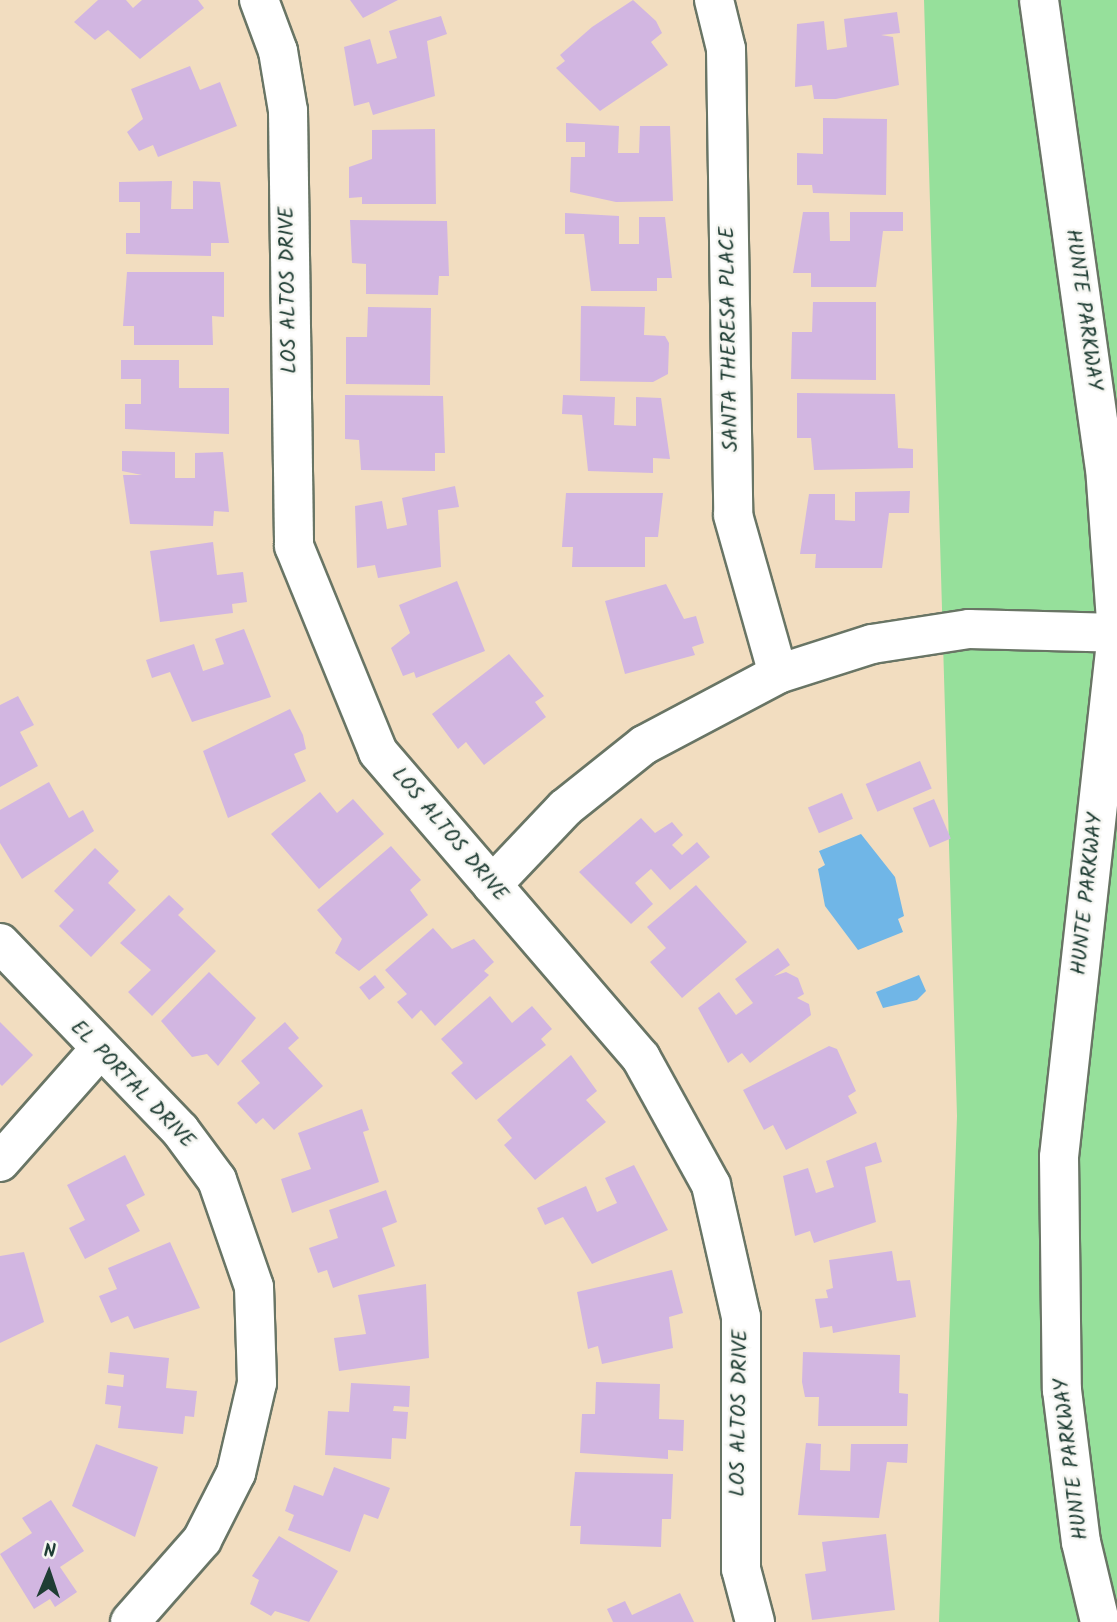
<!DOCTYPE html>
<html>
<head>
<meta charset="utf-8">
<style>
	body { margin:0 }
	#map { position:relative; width:1117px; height:1622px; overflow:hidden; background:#f2ddc0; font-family:Kalam,sans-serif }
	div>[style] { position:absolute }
	.green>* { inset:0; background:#96e09b }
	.water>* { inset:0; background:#70b6e7 }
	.building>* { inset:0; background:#d2b6e1; transform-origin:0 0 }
	.roads { filter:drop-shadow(2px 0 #697565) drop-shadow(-2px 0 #697565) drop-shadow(0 2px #697565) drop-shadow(0 -2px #697565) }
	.minor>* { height:38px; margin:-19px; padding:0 19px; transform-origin:19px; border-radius:19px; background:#fff }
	span { translate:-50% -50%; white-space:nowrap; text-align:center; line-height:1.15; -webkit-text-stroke:5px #f6f6f2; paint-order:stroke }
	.street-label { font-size:21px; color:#1f3d34 }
	.north { position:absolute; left:14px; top:1538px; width:70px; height:70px; -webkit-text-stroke:5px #f6f6f2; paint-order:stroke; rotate:2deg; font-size:19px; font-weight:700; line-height:28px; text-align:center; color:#1f3d34 }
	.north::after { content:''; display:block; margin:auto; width:24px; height:32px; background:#1f3d34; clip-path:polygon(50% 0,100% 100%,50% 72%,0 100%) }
</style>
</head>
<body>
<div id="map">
	<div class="green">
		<div style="clip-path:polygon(924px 0,1117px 0,1117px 1622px,939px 1622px,957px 1116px)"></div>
	</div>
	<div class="water">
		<div style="clip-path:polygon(861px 834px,895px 877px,904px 916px,898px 919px,903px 932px,858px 950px,825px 906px,818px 869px,825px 865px,819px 851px)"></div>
		<div style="clip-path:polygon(919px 975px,926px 991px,917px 1000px,883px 1008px,876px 992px)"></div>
	</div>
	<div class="building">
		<div style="clip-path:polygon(98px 0,126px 0,133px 8px,142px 0,198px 0,204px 8px,140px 59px,108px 30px,95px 40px,74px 22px)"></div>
		<div style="clip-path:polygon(350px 0,398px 0,363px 18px)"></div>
		<div style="clip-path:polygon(633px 0,656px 21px,662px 33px,651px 42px,668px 65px,600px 111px,556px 68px,565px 61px,560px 55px,592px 27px)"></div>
		<div style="clip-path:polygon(897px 12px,900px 33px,881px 35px,893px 37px,899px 85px,836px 99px,814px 99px,812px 85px,795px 87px,797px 24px,824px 21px,827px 50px,847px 47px,844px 19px)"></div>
		<div style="clip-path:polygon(441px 16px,447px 34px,427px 41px,435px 96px,373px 115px,369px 102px,354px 106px,344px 47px,370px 39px,377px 64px,397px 58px,389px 31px)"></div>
		<div style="clip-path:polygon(190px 66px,200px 90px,220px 82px,237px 126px,158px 157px,153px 145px,139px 151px,127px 132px,143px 119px,131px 89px)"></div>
		<div style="clip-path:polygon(823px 118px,887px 119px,886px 195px,813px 193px,812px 185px,797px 185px,797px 153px,823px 154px)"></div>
		<div style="clip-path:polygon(566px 123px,619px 126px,618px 153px,639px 153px,640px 126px,670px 126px,673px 201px,616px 202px,570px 192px,571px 157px,585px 157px,585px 142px,566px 142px)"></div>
		<div style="clip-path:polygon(435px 129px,436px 204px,362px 204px,362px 197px,349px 198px,349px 167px,372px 159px,372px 130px)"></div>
		<div style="clip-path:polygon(172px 181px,171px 209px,193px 209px,193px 181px,220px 182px,229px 243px,211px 243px,211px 256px,126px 254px,126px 233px,140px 233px,140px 202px,119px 202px,119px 182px)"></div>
		<div style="clip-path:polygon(803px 212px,829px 212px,830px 241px,850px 241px,850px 212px,903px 212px,903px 231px,883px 231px,876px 287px,811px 287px,811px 273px,793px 273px)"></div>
		<div style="clip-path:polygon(565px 213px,619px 216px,619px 244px,639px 244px,639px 217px,665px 217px,672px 278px,657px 278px,657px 291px,591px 291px,584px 234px,565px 234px)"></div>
		<div style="clip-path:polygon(350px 220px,447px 221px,449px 276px,439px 276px,438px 295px,366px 294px,366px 264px,352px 263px)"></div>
		<div style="clip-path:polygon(127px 272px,224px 272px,224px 317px,212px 316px,213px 345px,134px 345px,134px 326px,123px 326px)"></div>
		<div style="clip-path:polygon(813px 302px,876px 302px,876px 380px,791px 379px,792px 332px,812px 332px)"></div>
		<div style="clip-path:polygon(581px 306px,645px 307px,644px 335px,665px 336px,669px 343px,668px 374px,653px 382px,580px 381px)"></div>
		<div style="clip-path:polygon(368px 307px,431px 308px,430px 385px,346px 384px,346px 337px,367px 337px)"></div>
		<div style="clip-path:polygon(121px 360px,179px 360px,179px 388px,229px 388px,229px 434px,125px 429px,125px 404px,141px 404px,141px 379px,121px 379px)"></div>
		<div style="clip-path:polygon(797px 393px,895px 394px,898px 448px,913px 449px,913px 468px,814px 470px,811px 438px,797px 438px)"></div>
		<div style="clip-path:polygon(345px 395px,443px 396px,445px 453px,435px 453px,435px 471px,361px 470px,359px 440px,345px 439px)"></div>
		<div style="clip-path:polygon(563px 395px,615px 397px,614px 425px,636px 426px,636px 397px,661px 398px,670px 459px,653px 458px,653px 473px,588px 471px,582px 415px,562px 414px)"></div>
		<div style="clip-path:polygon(122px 451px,175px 452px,175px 478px,195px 478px,195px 453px,223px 452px,229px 512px,214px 511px,213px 526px,130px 524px,123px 475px,142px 475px,122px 471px)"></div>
		<div style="clip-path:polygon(455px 486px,459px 507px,438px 510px,441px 567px,378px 578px,375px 565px,357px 568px,355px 506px,382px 501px,387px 529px,407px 525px,402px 498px)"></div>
		<div style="clip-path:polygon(910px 491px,909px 513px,889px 513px,882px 568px,815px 568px,816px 554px,800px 554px,809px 494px,835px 494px,835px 520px,855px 521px,855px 492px)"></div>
		<div style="clip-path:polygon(566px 493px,663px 493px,658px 537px,645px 537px,645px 567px,572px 567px,573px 547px,562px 547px)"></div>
		<div style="clip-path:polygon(213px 542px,217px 575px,243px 572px,247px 602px,232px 604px,233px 613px,160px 622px,150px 551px)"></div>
		<div style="clip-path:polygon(457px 581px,485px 651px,416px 678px,414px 672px,403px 676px,391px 648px,410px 633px,399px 605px)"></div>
		<div style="clip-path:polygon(666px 584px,684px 619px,696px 616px,704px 643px,692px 647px,695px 655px,625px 674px,605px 601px)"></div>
		<div style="clip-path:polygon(244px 629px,271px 697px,192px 722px,170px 672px,152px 678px,146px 660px,194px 644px,203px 671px,224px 664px,215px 639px)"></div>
		<div style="clip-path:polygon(509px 654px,544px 696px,535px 702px,546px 717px,484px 765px,466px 742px,458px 749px,432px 714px)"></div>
		<div style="clip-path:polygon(18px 696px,34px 725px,20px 732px,38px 766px,0 787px,0 705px)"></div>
		<div style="clip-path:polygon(290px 709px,303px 735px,306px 749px,294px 754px,306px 781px,228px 818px,203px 751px)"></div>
		<div style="left:920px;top:761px;width:30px;height:59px;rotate:67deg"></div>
		<div style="clip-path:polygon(49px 782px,69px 818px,83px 810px,94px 831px,22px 879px,0 843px,0 810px)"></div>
		<div style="clip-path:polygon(320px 792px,337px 813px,353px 799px,384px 834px,319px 889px,271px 834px)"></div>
		<div style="left:842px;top:793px;width:28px;height:37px;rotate:67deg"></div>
		<div style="left:934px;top:799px;width:43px;height:23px;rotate:67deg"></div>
		<div style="clip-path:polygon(641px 818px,655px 833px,672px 822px,683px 835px,672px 845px,682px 855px,697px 842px,710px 857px,670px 890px,651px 869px,635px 883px,653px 904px,631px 924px,579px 872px)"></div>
		<div style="clip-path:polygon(391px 846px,421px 880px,410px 890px,428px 915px,359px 971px,335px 953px,342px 939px,317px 910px)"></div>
		<div style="clip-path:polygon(95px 848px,119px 871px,108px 883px,136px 910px,91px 957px,59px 926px,74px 910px,54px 891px)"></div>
		<div style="clip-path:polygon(696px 885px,747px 942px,682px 998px,650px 962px,666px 948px,647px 927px)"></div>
		<div style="clip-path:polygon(169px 895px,184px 909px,178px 915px,216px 951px,152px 1016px,128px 992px,151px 970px,120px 943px)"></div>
		<div style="clip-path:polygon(433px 928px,452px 949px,474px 939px,494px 962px,484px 971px,489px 975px,435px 1026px,421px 1010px,412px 1019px,397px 1002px,407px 994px,385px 970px)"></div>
		<div style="clip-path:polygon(778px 948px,790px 965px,774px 976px,786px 972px,798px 978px,804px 994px,797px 998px,809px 1004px,811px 1015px,750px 1063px,742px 1053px,728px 1063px,698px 1008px,719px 992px,736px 1015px,753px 1003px,735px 979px)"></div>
		<div style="clip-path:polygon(209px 972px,256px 1018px,218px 1066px,207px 1054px,192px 1057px,161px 1021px)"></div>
		<div style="left:375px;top:975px;width:16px;height:20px;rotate:52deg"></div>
		<div style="clip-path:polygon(490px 996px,512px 1023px,532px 1006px,552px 1029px,541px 1039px,546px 1045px,476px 1100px,451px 1073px,463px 1063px,441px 1039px)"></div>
		<div style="clip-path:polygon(0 1022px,33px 1055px,2px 1086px,0 1084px)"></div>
		<div style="clip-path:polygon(285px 1022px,299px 1038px,288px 1048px,323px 1086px,274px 1130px,263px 1118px,256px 1124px,237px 1103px,260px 1083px,241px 1061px)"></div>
		<div style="clip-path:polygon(829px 1046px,837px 1049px,856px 1091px,848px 1096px,857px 1113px,786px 1150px,773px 1125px,764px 1130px,743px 1090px)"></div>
		<div style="clip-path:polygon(571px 1055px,597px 1091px,586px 1100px,606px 1122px,535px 1180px,504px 1145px,512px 1138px,497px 1120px)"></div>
		<div style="clip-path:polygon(362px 1109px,369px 1130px,363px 1132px,379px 1182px,292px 1213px,281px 1179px,311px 1169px,298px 1133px)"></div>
		<div style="clip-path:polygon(876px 1142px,882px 1162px,865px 1167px,876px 1222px,814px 1243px,810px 1231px,795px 1236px,783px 1176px,808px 1168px,816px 1193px,834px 1187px,826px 1161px)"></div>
		<div style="clip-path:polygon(125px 1155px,145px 1195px,126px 1205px,140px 1231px,85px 1259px,69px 1228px,85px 1220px,67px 1185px)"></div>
		<div style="clip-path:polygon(634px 1165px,668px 1230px,592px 1264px,563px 1217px,545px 1225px,537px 1208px,586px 1186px,597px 1212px,617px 1203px,605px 1178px)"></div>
		<div style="clip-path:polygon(386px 1190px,397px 1222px,382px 1228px,395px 1266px,333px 1288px,327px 1270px,318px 1273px,309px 1248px,338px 1238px,329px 1210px)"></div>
		<div style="clip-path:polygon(170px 1242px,200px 1308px,134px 1329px,128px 1316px,111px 1323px,99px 1296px,117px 1289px,108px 1268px)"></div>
		<div style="clip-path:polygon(892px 1251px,897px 1281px,910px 1280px,916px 1317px,833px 1333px,832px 1326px,820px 1328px,815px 1299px,828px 1298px,826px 1290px,833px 1288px,829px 1260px)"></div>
		<div style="clip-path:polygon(24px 1252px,44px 1322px,0 1343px,0 1256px)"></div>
		<div style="clip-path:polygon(672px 1270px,683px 1313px,669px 1317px,673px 1348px,602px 1364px,598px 1346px,588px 1349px,577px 1292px)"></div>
		<div style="clip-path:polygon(426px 1284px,429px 1358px,339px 1371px,334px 1338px,366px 1334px,358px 1295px)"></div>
		<div style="clip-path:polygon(110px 1352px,169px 1358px,166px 1388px,197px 1391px,194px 1417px,185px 1416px,183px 1434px,118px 1428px,121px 1406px,105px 1404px,107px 1385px,123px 1387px,124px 1375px,108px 1373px)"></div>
		<div style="clip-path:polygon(803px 1352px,900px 1355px,899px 1393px,908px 1394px,907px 1426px,818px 1426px,819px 1397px,805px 1397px,802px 1382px)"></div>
		<div style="clip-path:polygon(596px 1382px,660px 1384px,659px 1419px,684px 1420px,683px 1451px,668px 1450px,668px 1459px,580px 1453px,582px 1414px,595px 1414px)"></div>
		<div style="clip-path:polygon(351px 1383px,410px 1386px,409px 1407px,394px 1406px,393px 1411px,408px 1412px,406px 1439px,392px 1438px,391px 1459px,325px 1455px,328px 1411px,349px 1412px)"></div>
		<div style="clip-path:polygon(806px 1443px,821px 1444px,820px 1470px,850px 1471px,851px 1444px,908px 1444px,907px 1463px,887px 1462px,879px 1518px,798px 1515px)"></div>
		<div style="clip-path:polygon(96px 1444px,158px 1467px,135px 1537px,72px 1506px)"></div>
		<div style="clip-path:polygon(334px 1467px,390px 1488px,378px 1519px,364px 1514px,350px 1552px,288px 1530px,294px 1515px,285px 1511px,294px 1485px,323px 1496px)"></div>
		<div style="clip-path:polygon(575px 1472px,673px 1474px,671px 1519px,662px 1519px,661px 1547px,580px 1544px,581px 1526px,570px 1526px)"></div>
		<div style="clip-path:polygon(51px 1500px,84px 1551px,60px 1567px,77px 1592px,55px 1607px,50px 1599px,34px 1609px,0 1554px,32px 1533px,22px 1518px)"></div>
		<div style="clip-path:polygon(886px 1534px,895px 1610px,812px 1620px,805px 1574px,826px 1571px,822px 1542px)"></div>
		<div style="clip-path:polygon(279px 1536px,338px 1571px,309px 1622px,275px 1611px,271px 1616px,250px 1604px,259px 1580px,252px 1576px)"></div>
		<div style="clip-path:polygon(680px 1593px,694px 1622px,613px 1622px,607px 1609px,625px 1601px,632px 1615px)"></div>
	</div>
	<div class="roads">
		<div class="minor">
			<div style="left:259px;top:0;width:54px;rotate:69.6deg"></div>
			<div style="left:278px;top:51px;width:61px;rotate:80.5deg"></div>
			<div style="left:288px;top:111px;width:435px;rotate:89.2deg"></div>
			<div style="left:294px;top:546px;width:222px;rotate:67.8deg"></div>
			<div style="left:378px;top:752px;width:403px;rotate:49.3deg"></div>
			<div style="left:641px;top:1058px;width:145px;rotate:61.1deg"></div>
			<div style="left:711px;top:1185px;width:135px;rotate:77.2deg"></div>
			<div style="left:741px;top:1317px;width:252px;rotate:90deg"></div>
			<div style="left:741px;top:1569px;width:55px;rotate:75.2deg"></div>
			<div style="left:714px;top:0;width:50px;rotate:76.2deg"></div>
			<div style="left:726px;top:49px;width:466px;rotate:89.1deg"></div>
			<div style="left:733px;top:515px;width:165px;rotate:74.2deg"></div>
			<div style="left:1039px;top:0;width:472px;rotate:82deg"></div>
			<div style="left:1105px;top:467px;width:166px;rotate:85.9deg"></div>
			<div style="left:1117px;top:633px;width:527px;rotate:96.32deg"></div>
			<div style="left:1059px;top:1157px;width:233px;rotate:89.3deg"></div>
			<div style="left:1062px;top:1390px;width:153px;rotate:82.9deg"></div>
			<div style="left:1081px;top:1542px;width:82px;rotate:76.6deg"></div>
			<div style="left:492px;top:885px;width:106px;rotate:-46.5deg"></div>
			<div style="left:565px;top:808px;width:101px;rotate:-38.6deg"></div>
			<div style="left:644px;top:745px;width:152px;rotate:-27.9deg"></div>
			<div style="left:778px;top:674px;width:99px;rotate:-17.7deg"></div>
			<div style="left:872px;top:644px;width:98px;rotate:-8.8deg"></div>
			<div style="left:969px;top:629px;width:148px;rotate:1.5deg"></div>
			<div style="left:0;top:943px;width:260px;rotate:46.1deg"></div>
			<div style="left:180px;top:1130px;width:62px;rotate:53.5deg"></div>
			<div style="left:217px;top:1180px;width:113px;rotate:70.9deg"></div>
			<div style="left:254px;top:1287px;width:96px;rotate:88.2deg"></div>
			<div style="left:257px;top:1383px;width:92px;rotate:103.1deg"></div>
			<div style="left:236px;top:1473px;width:75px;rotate:116.9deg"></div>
			<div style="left:202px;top:1540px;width:109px;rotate:131.3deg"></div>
			<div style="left:0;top:1162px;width:151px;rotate:-48.5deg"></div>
		</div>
	</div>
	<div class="street-label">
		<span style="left:289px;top:290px;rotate:-91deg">LOS ALTOS DRIVE</span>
		<span style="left:1083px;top:310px;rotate:82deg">HUNTE PARKWAY</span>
		<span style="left:730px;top:339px;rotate:-91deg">SANTA THERESA PLACE</span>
		<span style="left:449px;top:835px;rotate:50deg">LOS ALTOS DRIVE</span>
		<span style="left:1088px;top:894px;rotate:-84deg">HUNTE PARKWAY</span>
		<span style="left:132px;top:1085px;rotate:46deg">EL PORTAL DRIVE</span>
		<span style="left:740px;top:1413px;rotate:-89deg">LOS ALTOS DRIVE</span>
		<span style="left:1072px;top:1459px;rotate:-97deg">HUNTE PARKWAY</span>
	</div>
	<div class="north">N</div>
</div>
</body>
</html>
